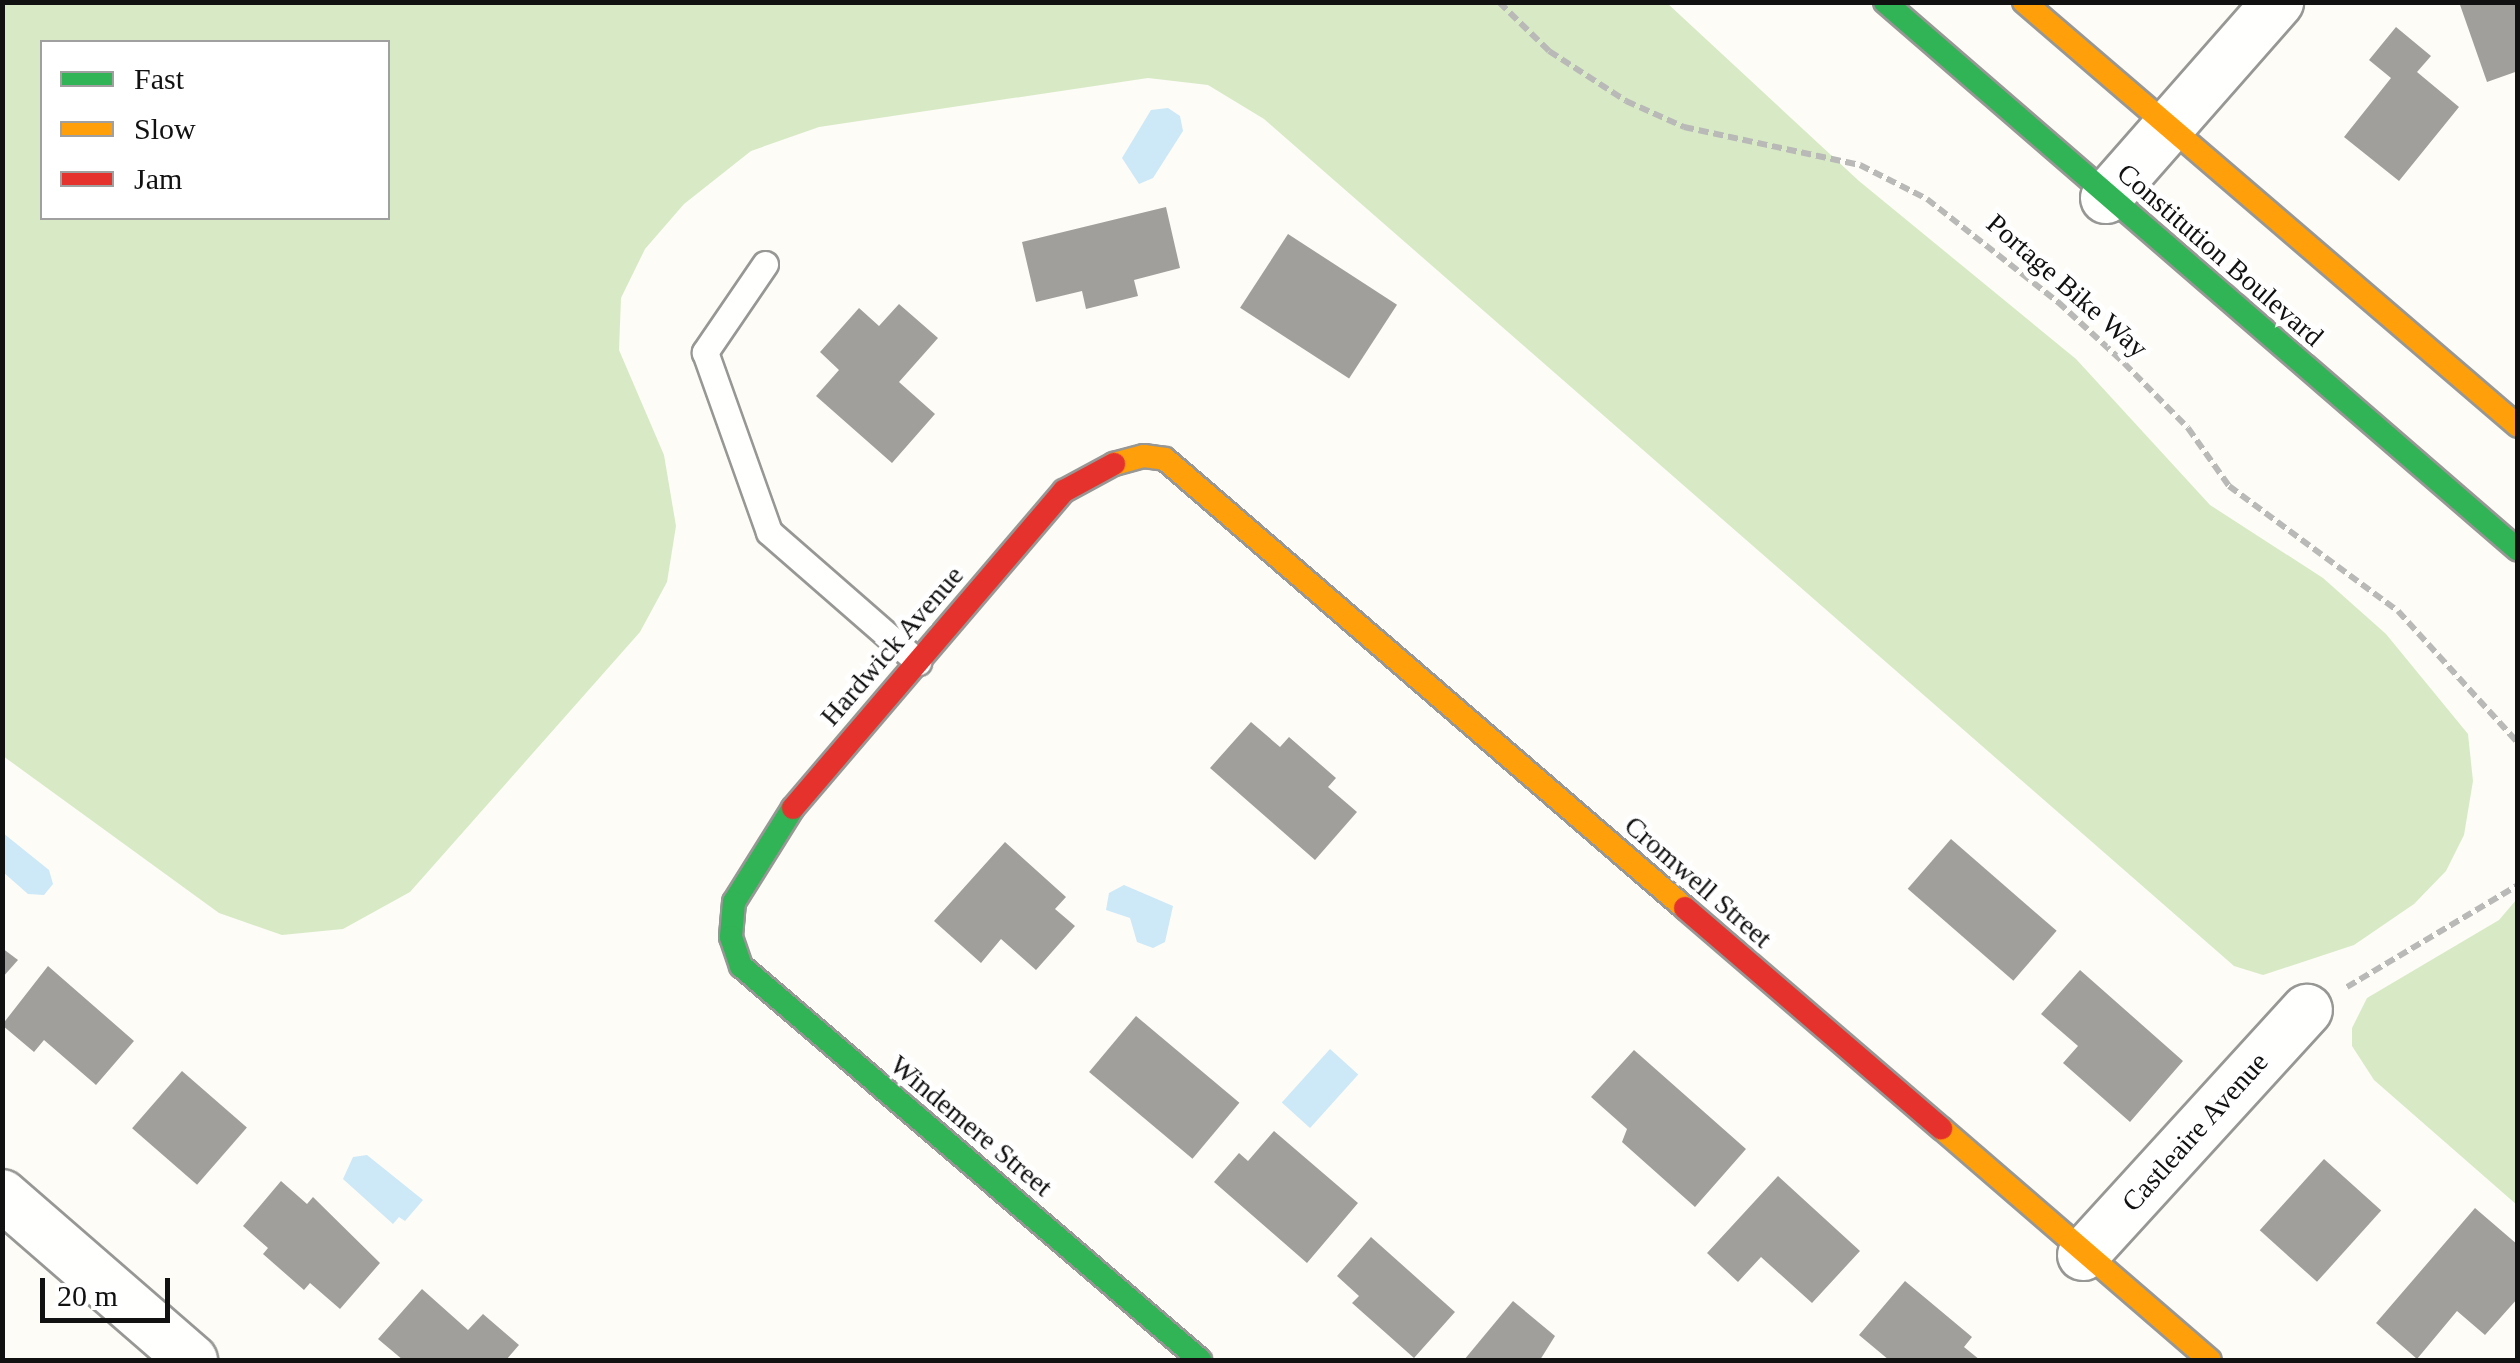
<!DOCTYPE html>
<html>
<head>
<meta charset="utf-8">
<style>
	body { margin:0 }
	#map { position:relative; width:2520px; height:1363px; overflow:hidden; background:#fdfcf7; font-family:"Times New Roman",serif }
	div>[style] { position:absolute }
	.forest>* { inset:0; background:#d8eac5 }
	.water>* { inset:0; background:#cde8f7; transform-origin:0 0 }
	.building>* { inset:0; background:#a19f9c; transform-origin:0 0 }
	.path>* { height:6px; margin-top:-3px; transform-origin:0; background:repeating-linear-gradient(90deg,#b9b9b8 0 10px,transparent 0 15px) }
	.roads { filter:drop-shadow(2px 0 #979795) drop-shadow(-2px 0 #979795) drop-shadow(0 2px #979795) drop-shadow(0 -2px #979795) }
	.lane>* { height:25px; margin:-12.5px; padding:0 12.5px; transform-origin:12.5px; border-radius:12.5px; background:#fffffe }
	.street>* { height:50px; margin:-25px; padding:0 25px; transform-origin:25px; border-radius:25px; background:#fffffe }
	.fast>* { height:22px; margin:-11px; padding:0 11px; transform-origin:11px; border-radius:11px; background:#30b455 }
	.slow>* { height:22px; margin:-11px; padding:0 11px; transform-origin:11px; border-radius:11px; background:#ff9f0a }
	.jam>* { height:22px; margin:-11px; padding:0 11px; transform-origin:11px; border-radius:11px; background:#e5322d }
	span { translate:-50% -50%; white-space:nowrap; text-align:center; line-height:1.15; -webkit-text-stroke:10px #fff; paint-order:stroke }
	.street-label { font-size:28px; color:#111 }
	.frame { position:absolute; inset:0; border:5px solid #111; pointer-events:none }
	.legend { position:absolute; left:40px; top:40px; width:350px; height:180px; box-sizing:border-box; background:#fff; border:2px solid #a0a0a0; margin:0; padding:12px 18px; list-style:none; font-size:30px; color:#111 }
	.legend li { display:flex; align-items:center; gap:20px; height:50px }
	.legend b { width:50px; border:2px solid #a0a0a0 }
	.scale { position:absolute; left:40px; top:1278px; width:130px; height:45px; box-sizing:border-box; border:5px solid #111; border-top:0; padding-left:12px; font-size:30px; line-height:35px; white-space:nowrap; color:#111; -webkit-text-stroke:8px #fff; paint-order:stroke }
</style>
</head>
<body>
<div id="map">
	<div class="forest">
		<div style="clip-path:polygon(evenodd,2px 3px,1667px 3px,1859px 181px,2076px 359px,2210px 505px,2323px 578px,2386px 634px,2468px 734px,2473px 781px,2464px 835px,2446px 871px,2414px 904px,2354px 945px,2263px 975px,2234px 966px,1264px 119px,1208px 85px,1148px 78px,819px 127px,751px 151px,684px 204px,645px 249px,621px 298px,619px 350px,664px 455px,676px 526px,667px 582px,640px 632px,410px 892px,343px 929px,282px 935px,219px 913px,3px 756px,2px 3px,42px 42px,388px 42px,388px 218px,42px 218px,42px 42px)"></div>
		<div style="clip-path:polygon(2517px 899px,2517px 1205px,2374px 1080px,2352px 1046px,2352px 1028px,2367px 998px,2499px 920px)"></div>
	</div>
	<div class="water">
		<div style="clip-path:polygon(1168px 108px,1180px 116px,1183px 131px,1153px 178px,1139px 184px,1122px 158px,1151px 110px)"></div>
		<div style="clip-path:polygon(3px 833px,49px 870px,53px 884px,44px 895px,28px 894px,3px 872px)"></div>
		<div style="clip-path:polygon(1124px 885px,1173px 906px,1165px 942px,1153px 948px,1137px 942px,1130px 918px,1106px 910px,1109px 893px)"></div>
		<div style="left:1330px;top:1049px;width:38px;height:72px;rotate:42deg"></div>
		<div style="clip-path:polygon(367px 1155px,423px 1200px,405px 1221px,399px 1217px,393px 1224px,343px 1179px,353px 1157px)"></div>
	</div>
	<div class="building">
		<div style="clip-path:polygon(2459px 2px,2518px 2px,2518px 71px,2487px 82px)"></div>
		<div style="clip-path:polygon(2396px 27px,2431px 56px,2417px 72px,2459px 107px,2399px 181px,2344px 137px,2391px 78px,2369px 60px)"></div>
		<div style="clip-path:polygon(1166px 207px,1180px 268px,1134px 280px,1138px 296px,1086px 309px,1082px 291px,1036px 302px,1022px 242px)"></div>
		<div style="left:1288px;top:234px;width:130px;height:88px;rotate:33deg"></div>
		<div style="clip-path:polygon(899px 304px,938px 338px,899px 382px,935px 414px,892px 463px,816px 396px,839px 370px,820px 352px,859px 308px,879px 326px)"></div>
		<div style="clip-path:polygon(1251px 722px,1280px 747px,1289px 737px,1336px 778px,1328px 787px,1357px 812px,1315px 860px,1210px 768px)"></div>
		<div style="left:1951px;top:839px;width:140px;height:66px;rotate:41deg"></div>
		<div style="clip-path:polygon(1005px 842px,1066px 897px,1055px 909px,1075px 926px,1036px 970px,1001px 939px,981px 963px,934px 921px)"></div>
		<div style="clip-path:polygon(2px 948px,18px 960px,2px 978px)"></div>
		<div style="clip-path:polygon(48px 966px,134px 1041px,96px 1085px,44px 1040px,34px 1052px,2px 1025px)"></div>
		<div style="clip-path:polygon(2080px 970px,2183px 1061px,2130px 1122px,2063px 1063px,2078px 1046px,2041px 1014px)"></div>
		<div style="left:1136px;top:1016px;width:135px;height:73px;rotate:40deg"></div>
		<div style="clip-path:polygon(1634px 1050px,1746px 1149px,1695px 1207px,1622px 1142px,1627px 1129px,1591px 1097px)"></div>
		<div style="left:182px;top:1071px;width:86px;height:76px;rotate:41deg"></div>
		<div style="clip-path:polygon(1274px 1131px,1358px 1203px,1307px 1263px,1214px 1182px,1239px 1153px,1248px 1161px)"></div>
		<div style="left:2324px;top:1159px;width:77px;height:96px;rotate:42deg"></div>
		<div style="clip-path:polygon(1778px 1176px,1860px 1251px,1812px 1303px,1761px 1257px,1738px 1282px,1707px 1253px)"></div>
		<div style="clip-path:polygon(281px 1181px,307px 1204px,313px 1197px,380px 1263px,340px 1309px,310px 1283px,304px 1290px,263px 1254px,268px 1248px,243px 1226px)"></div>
		<div style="clip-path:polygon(2475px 1208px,2518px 1245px,2518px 1298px,2485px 1335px,2457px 1311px,2417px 1359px,2376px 1323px)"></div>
		<div style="clip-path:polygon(1371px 1237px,1455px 1312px,1414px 1358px,1352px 1303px,1359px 1296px,1337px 1276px)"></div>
		<div style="clip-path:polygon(1905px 1281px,1972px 1337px,1964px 1347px,1980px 1360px,1889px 1360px,1859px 1335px)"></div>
		<div style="clip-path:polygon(422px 1289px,468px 1330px,483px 1314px,519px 1345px,506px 1360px,403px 1360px,378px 1339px)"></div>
		<div style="clip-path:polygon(1513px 1301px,1555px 1336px,1540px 1360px,1464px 1360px)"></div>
	</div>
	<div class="path">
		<div style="left:1499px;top:2px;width:70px;rotate:44.4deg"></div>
		<div style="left:1549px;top:51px;width:92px;rotate:33deg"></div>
		<div style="left:1626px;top:101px;width:64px;rotate:24.1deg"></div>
		<div style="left:1684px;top:127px;width:180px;rotate:12.2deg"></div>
		<div style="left:1860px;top:165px;width:75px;rotate:26.9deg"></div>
		<div style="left:1927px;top:199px;width:167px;rotate:38.2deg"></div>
		<div style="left:2058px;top:302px;width:90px;rotate:42.7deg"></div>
		<div style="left:2124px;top:363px;width:91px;rotate:45.4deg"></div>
		<div style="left:2188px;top:428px;width:71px;rotate:54.7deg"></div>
		<div style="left:2229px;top:486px;width:210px;rotate:36.5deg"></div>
		<div style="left:2398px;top:611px;width:178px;rotate:47.7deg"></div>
		<div style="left:2347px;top:987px;width:199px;rotate:-30.8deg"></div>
	</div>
	<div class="roads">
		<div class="lane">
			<div style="left:765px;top:264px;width:107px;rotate:124.3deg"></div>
			<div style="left:705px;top:352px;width:191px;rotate:70.4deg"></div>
			<div style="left:769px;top:532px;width:198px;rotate:41.1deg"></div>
		</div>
		<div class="street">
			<div style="left:2106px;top:198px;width:261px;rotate:-48.7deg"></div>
			<div style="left:2px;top:1195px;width:252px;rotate:41deg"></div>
			<div style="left:2083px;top:1255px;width:332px;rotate:-47.6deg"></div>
		</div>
		<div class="fast">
			<div style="left:1885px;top:2px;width:837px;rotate:40.88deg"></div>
			<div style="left:793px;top:808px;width:111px;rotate:122.1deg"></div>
			<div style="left:734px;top:902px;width:35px;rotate:95deg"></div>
			<div style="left:731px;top:937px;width:31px;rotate:71deg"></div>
			<div style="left:741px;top:966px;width:605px;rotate:40.64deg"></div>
		</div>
		<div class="slow">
			<div style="left:2024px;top:2px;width:651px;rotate:40.64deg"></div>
			<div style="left:1114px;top:464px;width:31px;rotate:-15deg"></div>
			<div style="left:1144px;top:456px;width:21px;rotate:8deg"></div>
			<div style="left:1165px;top:459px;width:687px;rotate:40.81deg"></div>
			<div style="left:1941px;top:1128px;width:355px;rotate:40.8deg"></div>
		</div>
		<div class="jam">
			<div style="left:793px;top:808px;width:417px;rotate:-49.5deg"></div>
			<div style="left:1064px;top:491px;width:57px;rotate:-28.4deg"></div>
			<div style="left:1685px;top:908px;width:338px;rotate:40.7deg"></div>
		</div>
	</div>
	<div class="street-label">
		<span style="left:2220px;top:255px;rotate:41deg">Constitution Boulevard</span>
		<span style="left:2067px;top:286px;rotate:41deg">Portage Bike Way</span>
		<span style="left:892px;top:646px;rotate:-49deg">Hardwick Avenue</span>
		<span style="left:1698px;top:882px;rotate:41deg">Cromwell Street</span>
		<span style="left:971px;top:1126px;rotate:40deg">Windemere Street</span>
		<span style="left:2195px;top:1132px;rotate:-48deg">Castleaire Avenue</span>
	</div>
	<div class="frame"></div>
	<ul class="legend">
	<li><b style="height:12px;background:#30b455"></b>Fast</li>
	<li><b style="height:12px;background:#ff9f0a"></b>Slow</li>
	<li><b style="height:12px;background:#e5322d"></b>Jam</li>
	</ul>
	<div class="scale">20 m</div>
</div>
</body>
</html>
